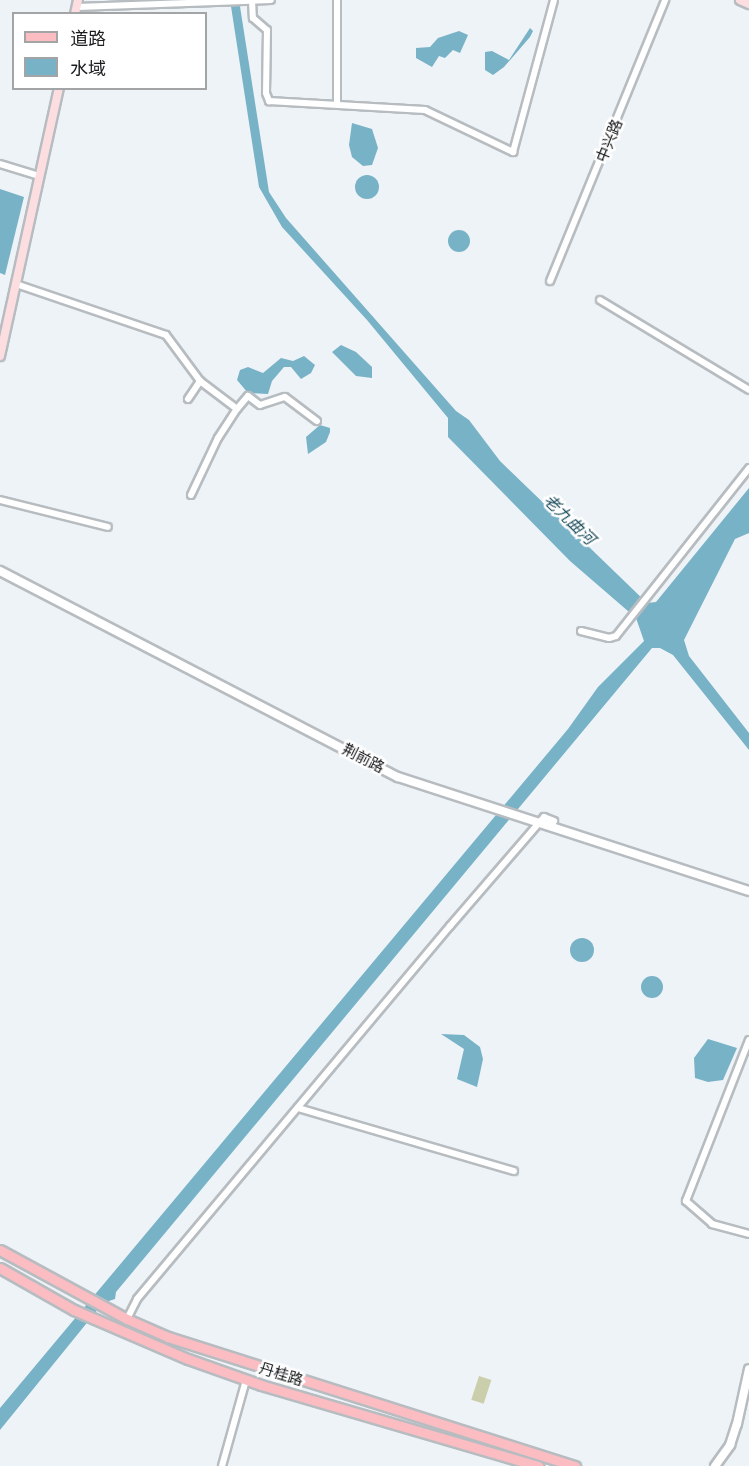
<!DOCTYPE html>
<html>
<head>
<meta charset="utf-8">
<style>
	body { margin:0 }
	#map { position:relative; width:749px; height:1466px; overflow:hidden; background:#eef3f7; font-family:Roboto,"Noto Sans SC",sans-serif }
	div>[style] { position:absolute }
	.green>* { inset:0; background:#caceab; transform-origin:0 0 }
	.water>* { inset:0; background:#78b2c7 }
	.round { border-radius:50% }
	.roads { filter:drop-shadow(2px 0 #b7bcc0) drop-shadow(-2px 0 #b7bcc0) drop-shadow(0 2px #b7bcc0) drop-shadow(0 -2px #b7bcc0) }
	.minor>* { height:6px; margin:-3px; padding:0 3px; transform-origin:3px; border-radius:3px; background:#fff }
	.tertiary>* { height:8px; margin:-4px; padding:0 4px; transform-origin:4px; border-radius:4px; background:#fff }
	.secondary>* { height:8px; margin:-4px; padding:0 4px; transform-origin:4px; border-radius:4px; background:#fddee0 }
	.primary>* { height:9px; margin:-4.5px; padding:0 4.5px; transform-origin:4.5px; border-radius:4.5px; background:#fbbdc2 }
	span { translate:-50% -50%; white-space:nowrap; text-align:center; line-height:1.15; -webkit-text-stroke:5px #fff; paint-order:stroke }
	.street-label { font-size:15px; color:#1a1c1d }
	.water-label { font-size:16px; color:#1f4f5f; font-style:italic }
	.legend { position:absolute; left:12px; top:12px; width:195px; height:78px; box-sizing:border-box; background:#fff; border:2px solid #a3a4a5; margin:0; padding:8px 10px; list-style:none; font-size:18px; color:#1a1c1d }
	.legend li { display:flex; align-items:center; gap:12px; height:30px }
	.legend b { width:30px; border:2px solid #a3a4a5 }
</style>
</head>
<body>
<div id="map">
	<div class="green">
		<div style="left:479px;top:1376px;width:13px;height:25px;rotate:18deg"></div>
	</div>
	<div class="water">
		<div style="clip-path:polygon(230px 0,239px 0,269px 192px,286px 218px,456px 411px,469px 420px,500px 461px,647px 603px,656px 602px,749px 488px,749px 533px,735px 539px,684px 640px,689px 656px,749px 733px,749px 750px,673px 655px,660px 648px,652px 648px,116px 1292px,115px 1299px,103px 1303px,0 1430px,0 1408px,568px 729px,598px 687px,644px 641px,636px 618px,570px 561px,448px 437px,448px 418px,367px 320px,282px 227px,259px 187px)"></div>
		<div style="clip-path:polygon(530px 28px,533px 31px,530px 37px,504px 67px,493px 75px,485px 70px,485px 52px,492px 51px,509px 60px)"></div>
		<div style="clip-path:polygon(459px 31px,468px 35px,460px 53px,453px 50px,445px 58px,439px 56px,432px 67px,416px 58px,416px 48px,430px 47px,438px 38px)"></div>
		<div style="clip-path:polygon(352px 123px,372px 129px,378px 148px,372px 165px,363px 166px,352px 157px,349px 145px)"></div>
		<div class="round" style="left:355px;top:175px;width:24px;height:24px"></div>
		<div style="clip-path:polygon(0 189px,24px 197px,5px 275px,0 273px)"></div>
		<div class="round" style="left:448px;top:230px;width:22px;height:22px"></div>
		<div style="clip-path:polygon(341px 345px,356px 352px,372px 367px,372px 378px,356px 376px,332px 352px)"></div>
		<div style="clip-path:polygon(304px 356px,315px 365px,311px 373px,301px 379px,291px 367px,284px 367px,272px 381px,268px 394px,248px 393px,237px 380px,240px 370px,248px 367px,263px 373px,281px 358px,293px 361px)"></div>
		<div style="clip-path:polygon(320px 425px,330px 428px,330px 432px,326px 442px,308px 454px,306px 437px)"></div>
		<div class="round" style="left:570px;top:938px;width:24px;height:24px"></div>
		<div class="round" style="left:641px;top:976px;width:22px;height:22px"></div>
		<div style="clip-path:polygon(441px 1034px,464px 1035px,480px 1047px,483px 1059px,477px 1087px,457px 1079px,464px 1049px)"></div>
		<div style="clip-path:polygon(708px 1039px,737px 1048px,723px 1080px,708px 1082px,695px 1078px,694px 1058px)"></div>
	</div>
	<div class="roads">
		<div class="minor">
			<div style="left:337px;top:0;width:103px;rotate:90deg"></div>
			<div style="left:252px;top:1px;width:17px;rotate:87deg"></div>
			<div style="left:253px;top:18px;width:18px;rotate:41deg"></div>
			<div style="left:267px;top:30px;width:63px;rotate:90.9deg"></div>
			<div style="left:266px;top:93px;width:9px;rotate:69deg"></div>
			<div style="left:269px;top:101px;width:156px;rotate:3.3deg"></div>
			<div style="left:425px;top:110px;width:98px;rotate:25.5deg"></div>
			<div style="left:513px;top:152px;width:157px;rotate:-74.9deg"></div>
			<div style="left:77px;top:7px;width:194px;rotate:-2.1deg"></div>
			<div style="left:0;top:164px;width:41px;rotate:17.1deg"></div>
			<div style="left:550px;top:281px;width:304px;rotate:-67.7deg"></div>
			<div style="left:16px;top:284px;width:158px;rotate:18.8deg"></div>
			<div style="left:166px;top:335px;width:57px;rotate:53.5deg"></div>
			<div style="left:200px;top:381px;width:46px;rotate:37.1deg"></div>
			<div style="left:237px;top:409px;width:17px;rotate:-50deg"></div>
			<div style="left:248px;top:396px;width:15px;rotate:37deg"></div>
			<div style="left:260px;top:405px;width:26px;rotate:-18deg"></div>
			<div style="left:285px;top:397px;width:40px;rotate:37deg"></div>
			<div style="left:600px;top:300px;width:174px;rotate:31.1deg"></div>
			<div style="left:188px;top:399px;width:22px;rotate:-56deg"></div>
			<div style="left:191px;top:495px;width:63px;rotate:-64.7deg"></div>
			<div style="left:218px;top:438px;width:35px;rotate:-57deg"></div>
			<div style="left:0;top:500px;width:111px;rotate:14deg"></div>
			<div style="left:581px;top:631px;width:29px;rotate:14deg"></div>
			<div style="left:609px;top:638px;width:7px;rotate:-16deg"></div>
			<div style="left:616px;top:636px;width:214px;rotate:-51.6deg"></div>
			<div style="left:749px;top:1040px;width:173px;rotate:111.4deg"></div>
			<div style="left:686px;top:1201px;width:35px;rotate:41deg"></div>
			<div style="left:712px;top:1224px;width:38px;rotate:15deg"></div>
			<div style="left:298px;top:1108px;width:225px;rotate:16.3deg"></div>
			<div style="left:127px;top:1319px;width:22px;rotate:-63deg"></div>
			<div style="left:137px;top:1299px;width:487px;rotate:-50deg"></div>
			<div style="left:450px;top:926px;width:144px;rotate:-49.2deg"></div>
			<div style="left:544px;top:817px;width:11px;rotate:22deg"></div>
			<div style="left:222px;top:1466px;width:89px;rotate:-74.4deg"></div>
		</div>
		<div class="tertiary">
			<div style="left:0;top:571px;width:448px;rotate:27.4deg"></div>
			<div style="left:398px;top:777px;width:369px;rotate:18deg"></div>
			<div style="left:715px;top:1466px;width:26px;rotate:-54deg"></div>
			<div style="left:730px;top:1445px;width:22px;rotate:-72deg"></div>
			<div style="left:737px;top:1424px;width:56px;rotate:-77.7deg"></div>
		</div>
		<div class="secondary">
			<div style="left:740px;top:0;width:10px;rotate:24deg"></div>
			<div style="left:75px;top:14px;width:14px;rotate:-78deg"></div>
			<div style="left:0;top:356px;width:274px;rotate:-77.6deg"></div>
		</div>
		<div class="primary">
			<div style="left:0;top:1250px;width:145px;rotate:28.5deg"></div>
			<div style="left:127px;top:1319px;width:45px;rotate:23.7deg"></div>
			<div style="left:168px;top:1337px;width:427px;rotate:17.6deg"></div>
			<div style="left:0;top:1268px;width:85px;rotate:29.6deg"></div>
			<div style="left:74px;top:1310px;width:124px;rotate:23.3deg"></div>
			<div style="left:188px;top:1359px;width:77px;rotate:19.6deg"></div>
			<div style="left:261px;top:1385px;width:289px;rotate:16.3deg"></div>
		</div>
	</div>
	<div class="street-label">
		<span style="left:610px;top:141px;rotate:-68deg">中兴路</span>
		<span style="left:363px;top:759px;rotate:27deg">荆前路</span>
		<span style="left:281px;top:1375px;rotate:17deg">丹桂路</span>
	</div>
	<div class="water-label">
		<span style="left:569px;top:520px;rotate:44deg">老九曲河</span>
	</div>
	<ul class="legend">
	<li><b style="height:8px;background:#fbbdc2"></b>道路</li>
	<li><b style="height:16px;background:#78b2c7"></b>水域</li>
	</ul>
</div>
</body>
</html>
